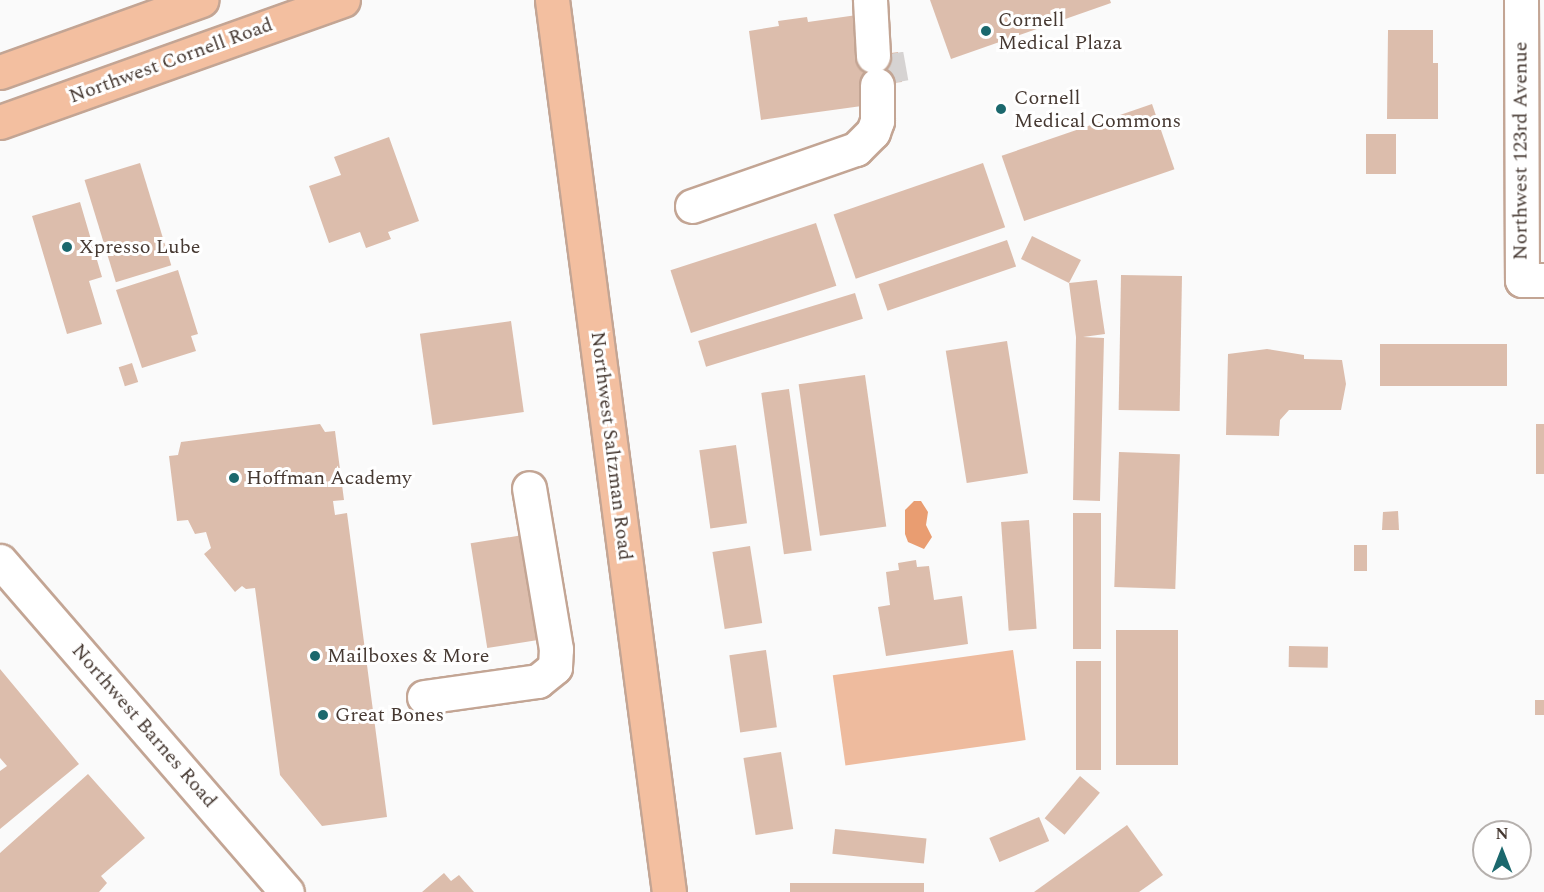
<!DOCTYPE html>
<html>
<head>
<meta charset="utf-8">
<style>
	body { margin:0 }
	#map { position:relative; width:1544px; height:892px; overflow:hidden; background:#fafafa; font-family:Spectral,serif }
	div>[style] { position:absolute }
	.green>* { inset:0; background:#eebb9e; transform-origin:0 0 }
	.water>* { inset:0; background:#e99d71 }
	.building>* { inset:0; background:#dcbdac; transform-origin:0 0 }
	.minor-tunnel>* { height:33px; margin-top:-16.5px; transform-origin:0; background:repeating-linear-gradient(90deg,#d6d3d2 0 33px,transparent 0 49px) }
	.roads { filter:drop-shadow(2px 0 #c3a594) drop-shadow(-2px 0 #c3a594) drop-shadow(0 2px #c3a594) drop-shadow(0 -2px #c3a594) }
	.minor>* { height:33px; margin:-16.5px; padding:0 16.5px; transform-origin:16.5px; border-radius:16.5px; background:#fff }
	.major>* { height:33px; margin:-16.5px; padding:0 16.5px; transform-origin:16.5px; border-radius:16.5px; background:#f3bfa0 }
	.dots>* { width:16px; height:16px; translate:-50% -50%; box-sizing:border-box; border:3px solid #fff; border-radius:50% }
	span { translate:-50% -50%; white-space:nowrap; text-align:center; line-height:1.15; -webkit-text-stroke:6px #fff; paint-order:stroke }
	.poi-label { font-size:20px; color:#463932 }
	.left { translate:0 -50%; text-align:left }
	.street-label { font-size:20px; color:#463932 }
	.north { position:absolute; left:1472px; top:820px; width:60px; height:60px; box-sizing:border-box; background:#fff; border:2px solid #b5b0ad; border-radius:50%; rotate:0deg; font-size:16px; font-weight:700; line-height:24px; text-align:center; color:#463932 }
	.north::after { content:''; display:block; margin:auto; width:21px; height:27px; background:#1b686d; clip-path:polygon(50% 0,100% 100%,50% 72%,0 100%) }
</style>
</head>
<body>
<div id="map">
	<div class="green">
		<div style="left:1013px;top:650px;width:91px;height:182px;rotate:82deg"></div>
	</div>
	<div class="water">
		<div style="clip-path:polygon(914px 501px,921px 501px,928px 512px,926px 525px,932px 537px,924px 549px,908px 542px,905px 534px,905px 510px)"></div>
	</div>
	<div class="building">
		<div style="clip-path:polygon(930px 0,1110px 0,1111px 3px,951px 59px)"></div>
		<div style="clip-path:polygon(857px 15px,862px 57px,898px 52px,902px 82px,867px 86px,869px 105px,761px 120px,749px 31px,779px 26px,778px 21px,807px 17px,808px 22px)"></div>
		<div style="clip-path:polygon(1388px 30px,1433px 30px,1433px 63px,1438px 63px,1438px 119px,1387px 119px)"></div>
		<div style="left:1152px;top:104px;width:69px;height:159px;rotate:71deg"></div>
		<div style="left:1366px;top:134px;width:30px;height:40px"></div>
		<div style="clip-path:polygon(389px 137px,419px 221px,388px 232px,391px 239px,366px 248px,360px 232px,329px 243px,309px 186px,341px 175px,334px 157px)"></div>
		<div style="left:140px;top:163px;width:107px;height:58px;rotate:73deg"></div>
		<div style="left:983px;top:163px;width:68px;height:158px;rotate:71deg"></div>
		<div style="clip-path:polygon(80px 202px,102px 277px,89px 281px,102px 324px,67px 334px,32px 216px)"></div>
		<div style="left:816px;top:223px;width:66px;height:153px;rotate:72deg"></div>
		<div style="clip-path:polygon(1032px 236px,1081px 260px,1069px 283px,1097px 280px,1105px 334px,1083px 337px,1104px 338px,1100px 501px,1073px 500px,1076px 337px,1069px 283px,1021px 259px)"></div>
		<div style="left:1007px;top:240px;width:28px;height:136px;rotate:71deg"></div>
		<div style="clip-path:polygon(178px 270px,198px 334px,191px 336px,196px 351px,142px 368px,116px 290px)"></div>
		<div style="left:1121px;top:275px;width:61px;height:135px;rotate:1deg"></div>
		<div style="left:855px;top:293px;width:27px;height:164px;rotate:73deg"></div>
		<div style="left:511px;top:321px;width:92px;height:92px;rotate:82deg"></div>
		<div style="left:1007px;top:341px;width:134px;height:62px;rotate:81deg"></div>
		<div style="left:1507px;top:344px;width:42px;height:127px;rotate:90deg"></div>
		<div style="clip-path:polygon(1267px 349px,1304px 355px,1304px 359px,1342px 360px,1346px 384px,1341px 410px,1289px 410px,1280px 420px,1279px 436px,1226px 435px,1228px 354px)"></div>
		<div style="left:132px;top:363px;width:20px;height:14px;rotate:72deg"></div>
		<div style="left:865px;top:375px;width:153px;height:67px;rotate:82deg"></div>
		<div style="left:789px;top:389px;width:163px;height:28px;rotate:82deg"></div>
		<div style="clip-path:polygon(320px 424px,325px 432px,335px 431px,344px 500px,333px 501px,335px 515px,347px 513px,387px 817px,322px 826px,280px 775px,255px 588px,246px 589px,242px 586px,235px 592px,204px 554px,211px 548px,206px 532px,195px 534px,188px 520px,177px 521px,169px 456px,178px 455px,181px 442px)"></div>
		<div style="left:1536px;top:424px;width:8px;height:50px"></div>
		<div style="left:736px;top:445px;width:79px;height:37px;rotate:82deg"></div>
		<div style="left:1119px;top:452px;width:61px;height:135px;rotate:2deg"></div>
		<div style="clip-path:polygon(1398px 511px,1399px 530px,1382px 530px,1383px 512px)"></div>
		<div style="left:1073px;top:513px;width:28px;height:136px"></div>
		<div style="left:1029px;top:520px;width:109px;height:28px;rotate:86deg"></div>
		<div style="left:523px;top:535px;width:106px;height:53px;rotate:81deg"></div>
		<div style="left:1354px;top:545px;width:13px;height:26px"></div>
		<div style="left:750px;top:546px;width:78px;height:38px;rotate:81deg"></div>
		<div style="clip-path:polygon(916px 560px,917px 567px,929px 566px,934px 600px,962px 596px,968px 644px,886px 656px,878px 607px,890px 605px,886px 572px,899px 570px,898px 563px)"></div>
		<div style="left:1116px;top:630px;width:62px;height:135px"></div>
		<div style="left:1289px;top:646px;width:39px;height:21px;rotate:1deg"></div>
		<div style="left:766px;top:650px;width:78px;height:37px;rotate:82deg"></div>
		<div style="left:1076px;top:661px;width:25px;height:109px"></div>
		<div style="clip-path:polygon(0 669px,79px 764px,0 829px,0 771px,7px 766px,0 758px)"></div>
		<div style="left:1535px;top:700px;width:9px;height:15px"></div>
		<div style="left:781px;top:752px;width:78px;height:38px;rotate:81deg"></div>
		<div style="clip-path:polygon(88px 774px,145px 838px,101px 876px,107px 883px,99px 892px,0 892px,0 853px)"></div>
		<div style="left:1080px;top:776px;width:26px;height:55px;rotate:40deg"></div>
		<div style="left:1039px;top:817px;width:26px;height:54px;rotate:67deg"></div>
		<div style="clip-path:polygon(1127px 825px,1163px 875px,1139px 892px,1034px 892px)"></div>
		<div style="left:835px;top:829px;width:92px;height:25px;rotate:6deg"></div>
		<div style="clip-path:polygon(444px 873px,451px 881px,459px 875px,474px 892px,422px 892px)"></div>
		<div style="left:924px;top:883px;width:9px;height:134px;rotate:90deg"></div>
	</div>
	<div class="minor-tunnel">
		<div style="left:887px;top:54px;width:29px;rotate:80deg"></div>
	</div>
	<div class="roads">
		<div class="minor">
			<div style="left:870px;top:0;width:56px;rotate:86.9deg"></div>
			<div style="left:1521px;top:0;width:280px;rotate:89.8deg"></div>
			<div style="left:1522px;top:280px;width:22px"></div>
			<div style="left:692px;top:206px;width:174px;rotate:-19.2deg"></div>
			<div style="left:856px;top:149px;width:24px;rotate:-45deg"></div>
			<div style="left:873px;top:132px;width:12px;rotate:-70deg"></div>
			<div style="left:877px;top:121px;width:36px;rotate:-90deg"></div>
			<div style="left:0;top:561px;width:438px;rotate:49.1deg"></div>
			<div style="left:424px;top:697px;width:115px;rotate:-8deg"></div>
			<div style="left:538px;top:681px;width:22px;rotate:-39deg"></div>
			<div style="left:555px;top:667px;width:18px;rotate:-87deg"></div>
			<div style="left:556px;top:649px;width:163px;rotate:-99.5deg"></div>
		</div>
		<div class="major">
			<div style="left:552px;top:0;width:900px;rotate:82.53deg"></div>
			<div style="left:0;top:72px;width:214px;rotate:-19.7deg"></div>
			<div style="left:0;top:122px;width:364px;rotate:-19.6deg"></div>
		</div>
	</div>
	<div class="dots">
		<div style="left:986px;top:31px;background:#1b686d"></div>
		<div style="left:1001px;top:109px;background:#1b686d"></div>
		<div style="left:67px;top:247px;background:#1b686d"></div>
		<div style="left:234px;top:478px;background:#1b686d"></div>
		<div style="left:315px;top:656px;background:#1b686d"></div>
		<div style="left:323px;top:715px;background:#1b686d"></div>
	</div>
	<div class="poi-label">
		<span class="left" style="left:998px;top:32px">Cornell<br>Medical Plaza</span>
		<span class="left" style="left:1014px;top:110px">Cornell<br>Medical Commons</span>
		<span class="left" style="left:79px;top:247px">Xpresso Lube</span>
		<span class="left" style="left:246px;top:478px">Hoffman Academy</span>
		<span class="left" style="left:327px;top:656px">Mailboxes &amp; More</span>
		<span class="left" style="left:335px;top:715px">Great Bones</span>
	</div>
	<div class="street-label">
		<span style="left:171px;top:61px;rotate:-20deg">Northwest Cornell Road</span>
		<span style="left:1521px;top:151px;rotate:-90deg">Northwest 123rd Avenue</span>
		<span style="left:611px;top:446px;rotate:83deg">Northwest Saltzman Road</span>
		<span style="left:144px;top:726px;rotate:49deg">Northwest Barnes Road</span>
	</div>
	<div class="north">N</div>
</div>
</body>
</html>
